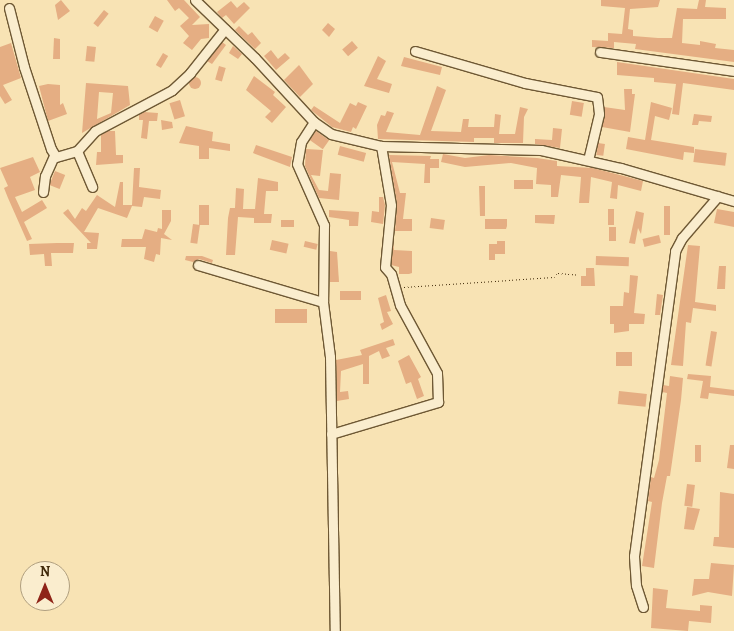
<!DOCTYPE html>
<html>
<head>
<meta charset="utf-8">
<style>
	body { margin:0 }
	#map { position:relative; width:734px; height:631px; overflow:hidden; background:#f8e3b4; font-family:Alegreya,serif }
	div>[style] { position:absolute }
	.building>* { inset:0; background:#e5ae83; transform-origin:0 0 }
	.round { border-radius:50% }
	.path>* { height:1px; margin-top:-0.5px; transform-origin:0; background:repeating-linear-gradient(90deg,#402909 0 1px,transparent 0 3.5px) }
	.roads { filter:drop-shadow(1px 0 #6e5834) drop-shadow(-1px 0 #6e5834) drop-shadow(0 1px #6e5834) drop-shadow(0 -1px #6e5834) }
	.minor>* { height:9px; margin:-4.5px; padding:0 4.5px; transform-origin:4.5px; border-radius:4.5px; background:#faedce }
	span { translate:-50% -50%; white-space:nowrap; text-align:center; line-height:1.15; -webkit-text-stroke:4px #faedce; paint-order:stroke }
	.north { position:absolute; left:20px; top:561px; width:50px; height:50px; box-sizing:border-box; background:#faedce; border:1px solid #b09f7f; border-radius:50%; rotate:0deg; font-size:14px; font-weight:700; line-height:20px; text-align:center; color:#402909 }
	.north::after { content:''; display:block; margin:auto; width:18px; height:22px; background:#8f2418; clip-path:polygon(50% 0,100% 100%,50% 72%,0 100%) }
</style>
</head>
<body>
<div id="map">
	<div class="building">
		<div style="clip-path:polygon(61px 0,70px 11px,58px 20px,55px 5px)"></div>
		<div style="clip-path:polygon(167px 0,184px 0,200px 17px,192px 25px,209px 24px,209px 38px,201px 39px,192px 50px,183px 43px,189px 36px,180px 26px,189px 18px,179px 8px,175px 11px)"></div>
		<div style="clip-path:polygon(601px 0,660px 0,658px 7px,630px 9px,628px 29px,633px 30px,633px 36px,658px 38px,672px 38px,677px 8px,697px 9px,699px 0,706px 0,705px 7px,726px 8px,726px 19px,683px 19px,682px 43px,700px 45px,700px 41px,716px 44px,715px 48px,734px 50px,734px 62px,635px 49px,636px 44px,614px 42px,614px 48px,592px 47px,592px 40px,608px 41px,608px 33px,622px 34px,625px 8px,601px 6px)"></div>
		<div style="clip-path:polygon(231px 1px,237px 8px,244px 2px,250px 8px,234px 24px,226px 15px,222px 18px,217px 12px)"></div>
		<div style="left:104px;top:10px;width:6px;height:17px;rotate:39deg"></div>
		<div style="left:155px;top:16px;width:10px;height:13px;rotate:29deg"></div>
		<div style="clip-path:polygon(328px 23px,335px 29px,329px 37px,322px 30px)"></div>
		<div style="clip-path:polygon(239px 26px,248px 35px,252px 32px,261px 43px,255px 49px,235px 30px)"></div>
		<div style="clip-path:polygon(54px 38px,60px 39px,60px 59px,53px 59px)"></div>
		<div style="left:352px;top:41px;width:9px;height:13px;rotate:49deg"></div>
		<div style="clip-path:polygon(222px 42px,226px 45px,212px 64px,207px 61px)"></div>
		<div style="clip-path:polygon(11px 43px,21px 78px,3px 85px,12px 100px,5px 104px,0 96px,0 47px)"></div>
		<div style="left:87px;top:46px;width:9px;height:15px;rotate:6deg"></div>
		<div style="clip-path:polygon(233px 46px,242px 54px,238px 59px,229px 53px)"></div>
		<div style="clip-path:polygon(271px 50px,278px 59px,285px 53px,290px 58px,276px 70px,264px 56px)"></div>
		<div style="left:163px;top:53px;width:6px;height:14px;rotate:31deg"></div>
		<div style="clip-path:polygon(378px 56px,386px 61px,377px 79px,392px 84px,389px 93px,364px 86px)"></div>
		<div style="clip-path:polygon(404px 57px,442px 67px,440px 75px,401px 66px)"></div>
		<div style="clip-path:polygon(617px 62px,734px 79px,734px 90px,683px 83px,679px 115px,672px 114px,676px 84px,654px 82px,654px 78px,617px 75px)"></div>
		<div style="clip-path:polygon(299px 65px,313px 84px,300px 97px,284px 80px)"></div>
		<div style="left:219px;top:66px;width:7px;height:14px;rotate:16deg"></div>
		<div style="clip-path:polygon(254px 76px,275px 92px,273px 95px,286px 107px,272px 123px,265px 117px,271px 111px,246px 90px)"></div>
		<div class="round" style="left:189px;top:77px;width:12px;height:12px"></div>
		<div style="clip-path:polygon(evenodd,86px 83px,128px 86px,130px 105px,82px 133px,86px 83px,99px 92px,113px 93px,111px 113px,97px 119px,99px 92px)"></div>
		<div style="clip-path:polygon(48px 84px,60px 85px,60px 105px,63px 103px,67px 114px,48px 121px,39px 86px)"></div>
		<div style="clip-path:polygon(437px 86px,446px 90px,431px 131px,461px 132px,463px 119px,469px 119px,468px 127px,494px 127px,495px 114px,501px 115px,499px 134px,515px 134px,520px 107px,528px 109px,524px 117px,523px 143px,494px 143px,494px 138px,474px 138px,474px 142px,378px 139px,377px 125px,381px 115px,385px 116px,387px 111px,394px 113px,386px 132px,420px 135px)"></div>
		<div style="clip-path:polygon(624px 89px,632px 89px,632px 94px,635px 94px,630px 132px,602px 127px,604px 107px,625px 110px)"></div>
		<div style="left:180px;top:100px;width:17px;height:11px;rotate:73deg"></div>
		<div style="left:572px;top:101px;width:12px;height:14px;rotate:9deg"></div>
		<div style="clip-path:polygon(358px 102px,367px 106px,356px 129px,353px 127px,351px 132px,332px 127px,311px 110px,314px 106px,340px 123px,350px 103px,356px 106px)"></div>
		<div style="clip-path:polygon(651px 102px,672px 108px,669px 120px,655px 116px,651px 140px,694px 147px,694px 153px,684px 152px,683px 160px,626px 149px,628px 137px,645px 140px)"></div>
		<div style="clip-path:polygon(144px 112px,158px 113px,157px 121px,149px 121px,147px 139px,141px 138px,143px 120px,139px 120px,139px 115px)"></div>
		<div style="clip-path:polygon(694px 114px,712px 116px,711px 122px,699px 121px,698px 125px,692px 125px)"></div>
		<div style="clip-path:polygon(161px 120px,172px 122px,173px 128px,162px 130px)"></div>
		<div style="clip-path:polygon(186px 126px,213px 132px,212px 141px,230px 144px,230px 151px,209px 148px,209px 159px,199px 159px,199px 146px,179px 143px)"></div>
		<div style="clip-path:polygon(553px 128px,562px 129px,560px 148px,535px 144px,535px 139px,552px 140px)"></div>
		<div style="clip-path:polygon(108px 131px,115px 131px,116px 155px,123px 155px,123px 163px,96px 165px,97px 152px,101px 152px,101px 135px)"></div>
		<div style="left:316px;top:131px;width:16px;height:11px;rotate:35deg"></div>
		<div style="left:598px;top:143px;width:7px;height:12px;rotate:8deg"></div>
		<div style="clip-path:polygon(256px 145px,292px 157px,290px 167px,253px 153px)"></div>
		<div style="left:340px;top:146px;width:27px;height:9px;rotate:15deg"></div>
		<div style="clip-path:polygon(306px 149px,323px 150px,320px 176px,311px 175px,319px 190px,328px 191px,330px 173px,341px 174px,339px 200px,319px 198px,305px 166px)"></div>
		<div style="left:695px;top:149px;width:32px;height:13px;rotate:7deg"></div>
		<div style="clip-path:polygon(443px 154px,465px 158px,489px 155px,537px 158px,557px 161px,557px 166px,593px 168px,643px 181px,641px 191px,618px 185px,617px 199px,610px 198px,612px 182px,591px 177px,589px 203px,579px 203px,581px 177px,561px 175px,558px 197px,551px 197px,551px 185px,536px 184px,537px 168px,511px 163px,465px 167px,441px 162px)"></div>
		<div style="clip-path:polygon(389px 155px,431px 156px,430px 159px,439px 159px,439px 168px,430px 168px,430px 183px,424px 183px,425px 164px,392px 162px,400px 193px,406px 193px,403px 219px,412px 219px,412px 231px,395px 231px,397px 204px)"></div>
		<div style="clip-path:polygon(33px 157px,40px 172px,30px 177px,35px 190px,15px 197px,22px 212px,42px 200px,47px 208px,24px 222px,32px 239px,27px 241px,8px 198px,4px 188px,8px 186px,0 168px)"></div>
		<div style="clip-path:polygon(134px 168px,140px 168px,139px 187px,161px 190px,160px 199px,144px 197px,142px 207px,132px 206px,127px 218px,98px 208px,84px 232px,99px 233px,97px 249px,87px 249px,87px 243px,91px 243px,63px 213px,68px 209px,75px 219px,82px 208px,86px 211px,97px 195px,115px 207px,120px 182px,123px 182px,123px 205px,132px 205px)"></div>
		<div style="left:55px;top:171px;width:11px;height:15px;rotate:22deg"></div>
		<div style="clip-path:polygon(258px 178px,278px 182px,278px 191px,266px 191px,264px 214px,272px 214px,271px 223px,254px 223px,254px 218px,238px 217px,235px 255px,226px 255px,228px 218px,230px 208px,235px 208px,236px 188px,244px 189px,243px 209px,255px 209px)"></div>
		<div style="left:514px;top:180px;width:19px;height:9px"></div>
		<div style="clip-path:polygon(479px 186px,485px 186px,485px 216px,480px 216px)"></div>
		<div style="clip-path:polygon(379px 197px,383px 197px,385px 205px,383px 224px,371px 222px,372px 211px,379px 212px)"></div>
		<div style="left:199px;top:205px;width:10px;height:20px"></div>
		<div style="left:664px;top:206px;width:6px;height:29px"></div>
		<div style="left:614px;top:209px;width:16px;height:6px;rotate:90deg"></div>
		<div style="clip-path:polygon(717px 209px,734px 212px,734px 227px,714px 223px)"></div>
		<div style="clip-path:polygon(162px 210px,171px 210px,171px 221px,164px 234px,172px 240px,161px 238px,160px 255px,156px 254px,154px 262px,144px 259px,146px 247px,121px 247px,122px 239px,142px 239px,145px 229px,157px 232px,158px 228px,162px 229px)"></div>
		<div style="clip-path:polygon(329px 210px,359px 212px,358px 226px,349px 226px,349px 220px,329px 217px)"></div>
		<div style="clip-path:polygon(636px 211px,644px 213px,641px 234px,638px 228px,635px 244px,629px 243px)"></div>
		<div style="clip-path:polygon(535px 215px,555px 215px,554px 224px,535px 223px)"></div>
		<div style="left:431px;top:218px;width:14px;height:10px;rotate:8deg"></div>
		<div style="clip-path:polygon(485px 219px,507px 219px,507px 226px,506px 229px,485px 229px)"></div>
		<div style="left:281px;top:220px;width:13px;height:7px"></div>
		<div style="left:193px;top:224px;width:7px;height:19px;rotate:8deg"></div>
		<div style="left:609px;top:227px;width:7px;height:14px"></div>
		<div style="left:659px;top:235px;width:8px;height:17px;rotate:76deg"></div>
		<div style="left:272px;top:240px;width:17px;height:10px;rotate:13deg"></div>
		<div style="left:305px;top:241px;width:13px;height:6px;rotate:13deg"></div>
		<div style="clip-path:polygon(394px 241px,394px 250px,412px 251px,412px 273px,409px 274px,399px 274px,399px 267px,391px 265px)"></div>
		<div style="clip-path:polygon(497px 241px,505px 241px,505px 254px,495px 254px,495px 260px,489px 260px,489px 244px,497px 244px)"></div>
		<div style="clip-path:polygon(57px 243px,74px 243px,73px 253px,51px 253px,52px 266px,45px 266px,44px 254px,30px 255px,29px 244px)"></div>
		<div style="clip-path:polygon(688px 245px,700px 246px,695px 302px,716px 305px,716px 311px,693px 308px,691px 323px,686px 322px,683px 366px,671px 365px)"></div>
		<div style="clip-path:polygon(330px 251px,337px 252px,339px 282px,330px 282px)"></div>
		<div style="clip-path:polygon(186px 256px,202px 256px,213px 260px,212px 263px,199px 259px,193px 262px,185px 260px)"></div>
		<div style="left:596px;top:256px;width:33px;height:9px;rotate:2deg"></div>
		<div style="clip-path:polygon(719px 266px,726px 266px,725px 289px,717px 289px)"></div>
		<div style="clip-path:polygon(586px 268px,594px 268px,595px 286px,581px 286px,581px 276px,586px 276px)"></div>
		<div style="clip-path:polygon(630px 275px,638px 276px,634px 313px,645px 314px,644px 324px,629px 324px,629px 331px,614px 333px,614px 324px,610px 324px,610px 306px,623px 306px,624px 292px,629px 293px)"></div>
		<div style="left:340px;top:291px;width:21px;height:9px"></div>
		<div style="clip-path:polygon(657px 294px,663px 295px,660px 315px,655px 315px)"></div>
		<div style="clip-path:polygon(386px 295px,391px 311px,387px 312px,393px 324px,382px 330px,380px 324px,384px 322px,378px 298px)"></div>
		<div style="left:275px;top:309px;width:32px;height:14px"></div>
		<div style="left:711px;top:331px;width:6px;height:35px;rotate:9deg"></div>
		<div style="clip-path:polygon(393px 339px,395px 345px,386px 348px,390px 356px,382px 359px,379px 351px,369px 356px,369px 384px,363px 384px,363px 364px,341px 371px,340px 392px,348px 391px,349px 399px,337px 401px,336px 360px,362px 355px,360px 350px)"></div>
		<div style="left:616px;top:352px;width:16px;height:14px"></div>
		<div style="clip-path:polygon(409px 355px,421px 377px,418px 379px,424px 396px,417px 399px,411px 382px,406px 384px,398px 361px)"></div>
		<div style="clip-path:polygon(688px 374px,711px 376px,710px 387px,734px 390px,734px 396px,709px 393px,708px 399px,700px 398px,703px 381px,687px 379px)"></div>
		<div style="clip-path:polygon(670px 376px,683px 378px,681px 400px,670px 476px,667px 476px,662px 503px,654px 568px,642px 566px,652px 502px,648px 501px,651px 477px,654px 478px,659px 460px,667px 393px,662px 392px,663px 385px,669px 386px)"></div>
		<div style="left:619px;top:391px;width:28px;height:13px;rotate:6deg"></div>
		<div style="left:695px;top:445px;width:6px;height:17px"></div>
		<div style="clip-path:polygon(730px 445px,734px 445px,734px 469px,727px 468px)"></div>
		<div style="left:687px;top:484px;width:8px;height:22px;rotate:7deg"></div>
		<div style="clip-path:polygon(720px 492px,734px 494px,734px 548px,713px 546px,714px 537px,719px 537px)"></div>
		<div style="clip-path:polygon(687px 507px,700px 509px,694px 530px,684px 529px)"></div>
		<div style="clip-path:polygon(711px 563px,734px 565px,732px 596px,708px 592px,692px 596px,694px 579px,709px 579px)"></div>
		<div style="clip-path:polygon(653px 588px,668px 590px,666px 608px,700px 611px,700px 605px,712px 606px,711px 623px,689px 621px,688px 631px,651px 628px)"></div>
	</div>
	<div class="path">
		<div style="left:404px;top:287px;width:150px;rotate:-3.8deg"></div>
		<div style="left:554px;top:277px;width:6px;rotate:-45deg"></div>
		<div style="left:558px;top:273px;width:21px;rotate:5deg"></div>
	</div>
	<div class="roads">
		<div class="minor">
			<div style="left:195px;top:0;width:83px;rotate:44deg"></div>
			<div style="left:255px;top:58px;width:87px;rotate:47.3deg"></div>
			<div style="left:314px;top:122px;width:21px;rotate:35deg"></div>
			<div style="left:331px;top:134px;width:51px;rotate:13.5deg"></div>
			<div style="left:381px;top:146px;width:160px;rotate:1.4deg"></div>
			<div style="left:541px;top:150px;width:82px;rotate:12.7deg"></div>
			<div style="left:621px;top:168px;width:118px;rotate:16.3deg"></div>
			<div style="left:9px;top:8px;width:61px;rotate:75.7deg"></div>
			<div style="left:24px;top:67px;width:86px;rotate:71.8deg"></div>
			<div style="left:51px;top:149px;width:9px;rotate:58deg"></div>
			<div style="left:56px;top:157px;width:22px;rotate:-16deg"></div>
			<div style="left:77px;top:151px;width:27px;rotate:-48deg"></div>
			<div style="left:95px;top:131px;width:87px;rotate:-28deg"></div>
			<div style="left:172px;top:90px;width:25px;rotate:-43deg"></div>
			<div style="left:190px;top:73px;width:56px;rotate:-51.5deg"></div>
			<div style="left:415px;top:51px;width:115px;rotate:16.2deg"></div>
			<div style="left:525px;top:83px;width:73px;rotate:11deg"></div>
			<div style="left:597px;top:97px;width:17px;rotate:83deg"></div>
			<div style="left:599px;top:114px;width:47px;rotate:103.4deg"></div>
			<div style="left:600px;top:52px;width:135px;rotate:8.1deg"></div>
			<div style="left:314px;top:122px;width:24px;rotate:123deg"></div>
			<div style="left:301px;top:142px;width:22px;rotate:100deg"></div>
			<div style="left:297px;top:164px;width:67px;rotate:66.1deg"></div>
			<div style="left:324px;top:225px;width:77px;rotate:90.7deg"></div>
			<div style="left:323px;top:302px;width:55px;rotate:82.7deg"></div>
			<div style="left:330px;top:357px;width:274px;rotate:89deg"></div>
			<div style="left:77px;top:151px;width:39px;rotate:67deg"></div>
			<div style="left:43px;top:192px;width:16px;rotate:-83deg"></div>
			<div style="left:45px;top:176px;width:22px;rotate:-66deg"></div>
			<div style="left:198px;top:265px;width:130px;rotate:16.5deg"></div>
			<div style="left:331px;top:434px;width:112px;rotate:-16.7deg"></div>
			<div style="left:438px;top:402px;width:29px;rotate:-92deg"></div>
			<div style="left:437px;top:373px;width:77px;rotate:-118.6deg"></div>
			<div style="left:400px;top:305px;width:32px;rotate:-106deg"></div>
			<div style="left:391px;top:274px;width:9px;rotate:-131deg"></div>
			<div style="left:385px;top:267px;width:62px;rotate:-84.5deg"></div>
			<div style="left:391px;top:205px;width:60px;rotate:-99.6deg"></div>
			<div style="left:643px;top:607px;width:23px;rotate:-108deg"></div>
			<div style="left:636px;top:585px;width:29px;rotate:-94deg"></div>
			<div style="left:634px;top:556px;width:308px;rotate:-82.3deg"></div>
			<div style="left:675px;top:251px;width:15px;rotate:-62deg"></div>
			<div style="left:682px;top:238px;width:55px;rotate:-49.4deg"></div>
		</div>
	</div>
	<div class="north">N</div>
</div>
</body>
</html>
